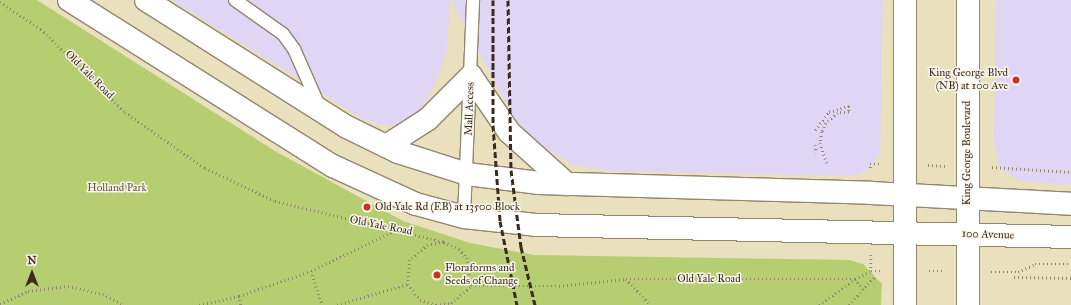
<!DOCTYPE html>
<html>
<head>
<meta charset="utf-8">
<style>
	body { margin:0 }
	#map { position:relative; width:1071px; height:305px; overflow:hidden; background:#e9e1bd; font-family:"IM FELL Great Primer",serif }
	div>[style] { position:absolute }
	.built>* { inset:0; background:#dfd5f5 }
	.green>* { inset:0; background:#b7cd72 }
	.path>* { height:2.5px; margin-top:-1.25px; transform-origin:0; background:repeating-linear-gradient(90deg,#92866e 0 1px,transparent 0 4px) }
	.roads { filter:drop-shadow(1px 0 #92866e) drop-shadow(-1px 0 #92866e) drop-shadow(0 1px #92866e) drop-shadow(0 -1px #92866e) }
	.service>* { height:12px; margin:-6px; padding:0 6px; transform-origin:6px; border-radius:6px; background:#fff }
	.secondary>* { height:22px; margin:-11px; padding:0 11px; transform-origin:11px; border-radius:11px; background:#fff }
	.primary>* { height:22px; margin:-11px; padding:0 11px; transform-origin:11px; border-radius:11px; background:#fff }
	.rail>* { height:3px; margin-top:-1.5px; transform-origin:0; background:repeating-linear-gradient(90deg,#3b2a1e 0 6px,transparent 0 9px) }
	.dots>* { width:11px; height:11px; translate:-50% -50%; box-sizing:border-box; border:2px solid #fbf7ec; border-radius:50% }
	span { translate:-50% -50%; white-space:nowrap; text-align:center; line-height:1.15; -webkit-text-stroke:3px #fbf7ec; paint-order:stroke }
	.poi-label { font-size:11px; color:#3b2a1e }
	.right { translate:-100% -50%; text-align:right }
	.left { translate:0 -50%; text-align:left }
	.street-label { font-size:11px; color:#3b2a1e }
	.park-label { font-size:11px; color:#5a5333 }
	.north { position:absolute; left:12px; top:253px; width:40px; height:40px; -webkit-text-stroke:3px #fbf7ec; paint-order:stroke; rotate:0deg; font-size:11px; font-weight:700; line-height:16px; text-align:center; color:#3b2a1e }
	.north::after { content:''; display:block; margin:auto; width:14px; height:18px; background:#3b2a1e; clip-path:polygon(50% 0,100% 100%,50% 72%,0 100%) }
</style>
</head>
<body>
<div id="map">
	<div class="built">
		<div style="clip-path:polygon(172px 0,450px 0,447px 50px,433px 89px,419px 112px,398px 124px,382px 125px,363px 119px)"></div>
		<div style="clip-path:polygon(451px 0,883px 0,880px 154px,869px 169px,853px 176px,612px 171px,573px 165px,524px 136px)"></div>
		<div style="clip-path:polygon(996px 0,1071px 0,1071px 185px,1021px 181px,1002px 170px,998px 162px,994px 139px)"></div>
	</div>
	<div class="green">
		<div style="clip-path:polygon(0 0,37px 0,275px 151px,403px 221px,470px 243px,534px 255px,849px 260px,863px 264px,882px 284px,881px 305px,0 305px)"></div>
	</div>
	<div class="path">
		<div style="left:0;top:2px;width:49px;rotate:33.4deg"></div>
		<div style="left:41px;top:29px;width:118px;rotate:44.7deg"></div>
		<div style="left:125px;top:112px;width:98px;rotate:35deg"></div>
		<div style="left:205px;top:168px;width:77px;rotate:25.2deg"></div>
		<div style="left:275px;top:201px;width:174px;rotate:13.6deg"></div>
		<div style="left:444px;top:242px;width:17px;rotate:25deg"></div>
		<div style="left:459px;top:249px;width:12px;rotate:48deg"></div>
		<div style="left:467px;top:258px;width:28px;rotate:82deg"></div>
		<div style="left:815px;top:130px;width:23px;rotate:-52deg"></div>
		<div style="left:829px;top:112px;width:21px;rotate:-17deg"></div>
		<div style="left:849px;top:106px;width:6px;rotate:90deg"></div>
		<div style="left:849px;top:112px;width:11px;rotate:175deg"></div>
		<div style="left:838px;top:113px;width:16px;rotate:140deg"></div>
		<div style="left:826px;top:123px;width:10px;rotate:114deg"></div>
		<div style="left:822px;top:132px;width:11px;rotate:100deg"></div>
		<div style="left:820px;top:143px;width:21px;rotate:71deg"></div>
		<div style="left:815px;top:145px;width:8px;rotate:76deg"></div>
		<div style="left:928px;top:165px;width:17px;rotate:3deg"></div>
		<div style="left:992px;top:167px;width:79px;rotate:3.6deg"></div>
		<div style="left:870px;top:168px;width:4px;rotate:-90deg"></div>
		<div style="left:870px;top:164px;width:11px"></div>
		<div style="left:444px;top:242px;width:16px;rotate:169deg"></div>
		<div style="left:428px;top:245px;width:23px;rotate:140deg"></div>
		<div style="left:410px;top:260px;width:24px;rotate:95deg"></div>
		<div style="left:408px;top:284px;width:20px;rotate:53deg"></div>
		<div style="left:420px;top:300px;width:17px;rotate:17deg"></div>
		<div style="left:436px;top:305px;width:15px;rotate:-8deg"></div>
		<div style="left:451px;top:303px;width:26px;rotate:-40deg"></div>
		<div style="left:871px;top:255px;width:16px;rotate:90deg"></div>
		<div style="left:311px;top:271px;width:36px;rotate:71deg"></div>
		<div style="left:929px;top:271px;width:15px"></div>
		<div style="left:991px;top:272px;width:27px"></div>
		<div style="left:1018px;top:272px;width:19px;rotate:-25deg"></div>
		<div style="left:1035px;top:264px;width:36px"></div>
		<div style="left:1014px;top:277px;width:57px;rotate:1deg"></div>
		<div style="left:626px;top:279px;width:36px;rotate:46deg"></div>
		<div style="left:855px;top:279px;width:13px;rotate:51deg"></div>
		<div style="left:471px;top:286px;width:88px"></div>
		<div style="left:559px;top:286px;width:67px;rotate:-6deg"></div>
		<div style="left:626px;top:279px;width:229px"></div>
		<div style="left:855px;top:279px;width:18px;rotate:-27deg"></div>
		<div style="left:871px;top:271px;width:9px"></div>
		<div style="left:239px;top:296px;width:9px;rotate:77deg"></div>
		<div style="left:0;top:304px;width:31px;rotate:-25deg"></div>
		<div style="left:28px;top:291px;width:40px;rotate:-7.1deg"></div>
		<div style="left:68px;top:286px;width:36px;rotate:13deg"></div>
		<div style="left:103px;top:294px;width:24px;rotate:28deg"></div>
		<div style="left:199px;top:305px;width:41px;rotate:-12.7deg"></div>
		<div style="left:239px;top:296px;width:76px;rotate:-19.1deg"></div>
		<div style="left:311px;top:271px;width:99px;rotate:-25.8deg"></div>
		<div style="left:337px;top:305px;width:74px;rotate:-16.5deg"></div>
		<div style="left:819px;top:305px;width:44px;rotate:-35.8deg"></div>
		<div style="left:849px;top:305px;width:39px;rotate:-48deg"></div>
	</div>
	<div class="roads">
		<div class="service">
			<div style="left:235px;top:0;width:59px;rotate:35.3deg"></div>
			<div style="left:283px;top:34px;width:19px;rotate:54deg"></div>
			<div style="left:294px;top:49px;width:64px;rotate:66.2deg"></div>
			<div style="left:464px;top:217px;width:217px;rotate:-87.6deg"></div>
		</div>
		<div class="secondary">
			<div style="left:69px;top:0;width:312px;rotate:32.2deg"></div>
			<div style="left:333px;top:166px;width:91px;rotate:24.6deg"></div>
			<div style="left:416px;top:204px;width:50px;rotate:15.2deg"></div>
			<div style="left:464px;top:217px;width:72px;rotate:6.3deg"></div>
			<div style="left:536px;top:225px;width:535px;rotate:1.28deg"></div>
			<div style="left:146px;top:0;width:238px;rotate:32.3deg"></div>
			<div style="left:347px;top:127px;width:57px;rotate:26.1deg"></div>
			<div style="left:398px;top:152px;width:72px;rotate:17.7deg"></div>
			<div style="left:467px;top:174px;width:73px;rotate:7.1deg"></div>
			<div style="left:539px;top:183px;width:332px;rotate:1.7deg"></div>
			<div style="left:871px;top:193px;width:200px;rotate:3.1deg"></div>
			<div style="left:386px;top:146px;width:50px;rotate:-32.7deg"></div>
			<div style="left:428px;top:119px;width:61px;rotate:-45deg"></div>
			<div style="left:471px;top:76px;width:68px;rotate:55.8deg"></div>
			<div style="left:509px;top:132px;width:78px;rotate:41.9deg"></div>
		</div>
		<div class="primary">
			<div style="left:905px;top:0;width:305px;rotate:90deg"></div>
			<div style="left:968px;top:0;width:305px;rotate:90deg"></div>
		</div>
	</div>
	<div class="rail">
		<div style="left:493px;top:0;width:125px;rotate:90deg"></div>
		<div style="left:493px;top:125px;width:96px;rotate:85.8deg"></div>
		<div style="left:500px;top:221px;width:86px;rotate:78.6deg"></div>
		<div style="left:508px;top:0;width:170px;rotate:89deg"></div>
		<div style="left:511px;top:170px;width:78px;rotate:82.6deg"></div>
		<div style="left:521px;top:247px;width:60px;rotate:76.4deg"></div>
	</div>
	<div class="dots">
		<div style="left:1016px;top:80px;background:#c8321e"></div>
		<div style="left:367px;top:207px;background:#c8321e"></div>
		<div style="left:437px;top:275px;background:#c8321e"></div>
	</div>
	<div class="poi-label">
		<span class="right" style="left:1008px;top:80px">King George Blvd<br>(NB) at 100 Ave</span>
		<span class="left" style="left:375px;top:207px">Old Yale Rd (EB) at 13500 Block</span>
		<span class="left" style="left:445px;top:275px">Floraforms and<br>Seeds of Change</span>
	</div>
	<div class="street-label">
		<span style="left:89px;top:75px;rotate:45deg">Old Yale Road</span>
		<span style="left:470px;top:109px;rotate:-88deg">Mall Access</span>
		<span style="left:967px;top:153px;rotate:-90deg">King George Boulevard</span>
		<span style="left:381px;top:226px;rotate:11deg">Old Yale Road</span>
		<span style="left:988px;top:235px;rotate:2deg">100 Avenue</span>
		<span style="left:709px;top:279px">Old Yale Road</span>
	</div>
	<div class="park-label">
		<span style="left:117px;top:188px">Holland Park</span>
	</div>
	<div class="north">N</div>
</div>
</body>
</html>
